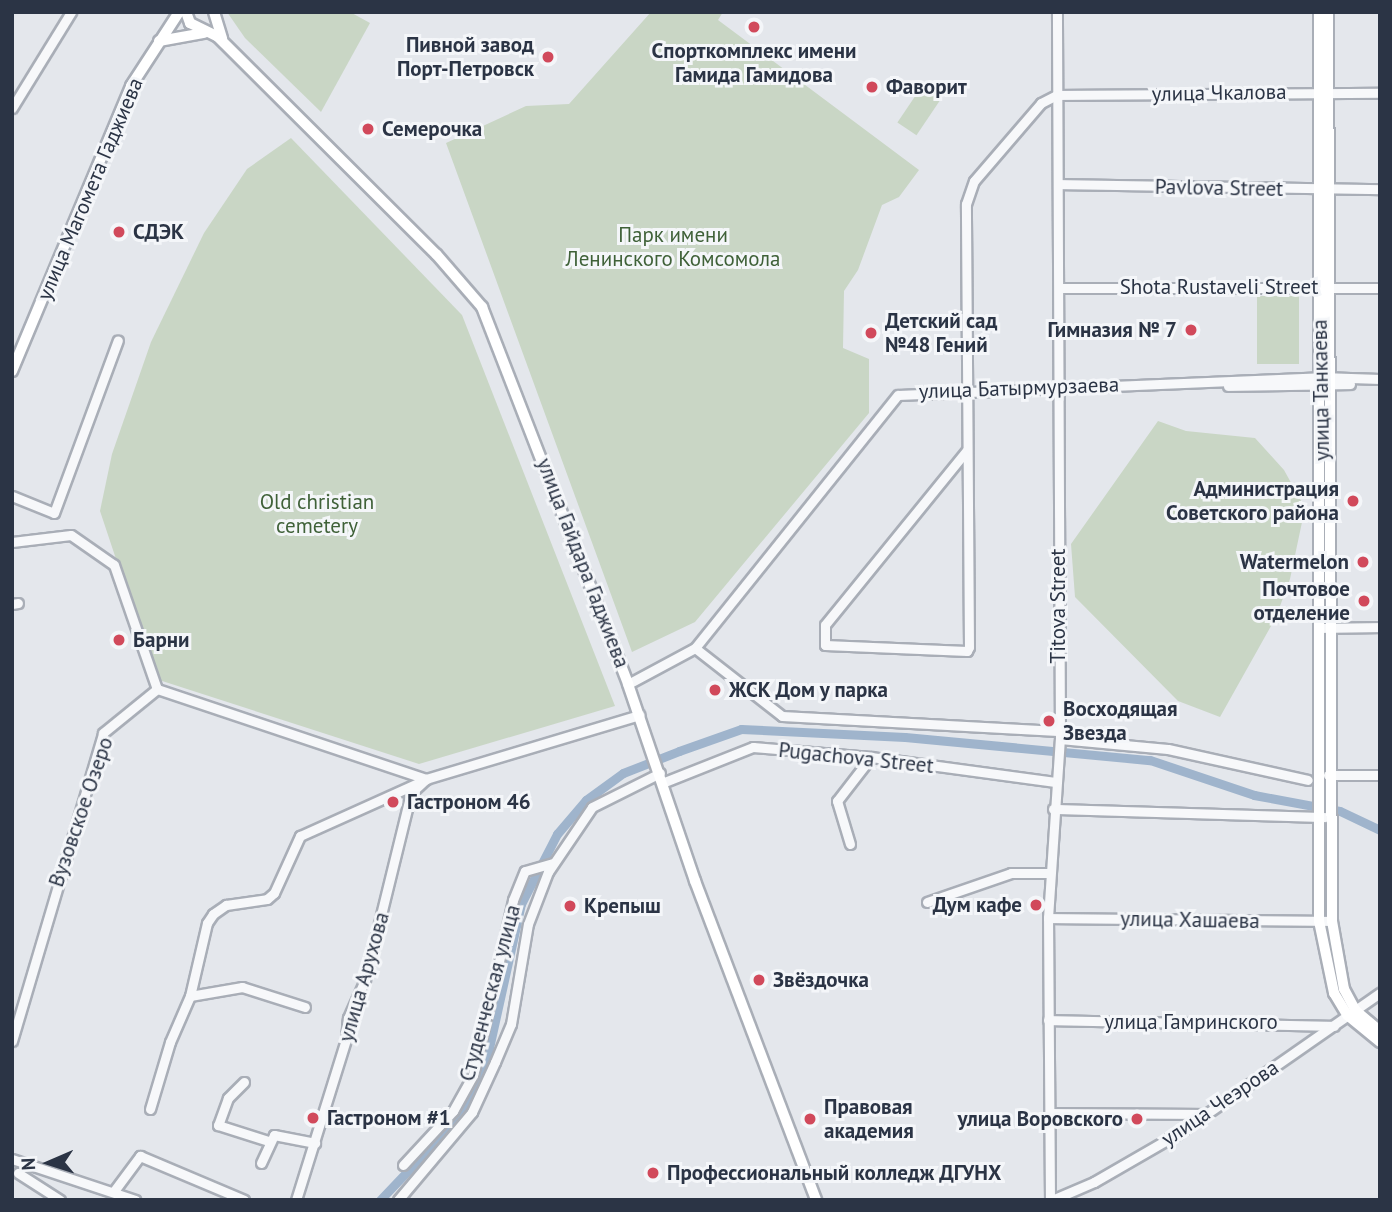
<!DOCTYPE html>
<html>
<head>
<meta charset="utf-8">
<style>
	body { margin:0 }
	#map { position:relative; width:1392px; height:1212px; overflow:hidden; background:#e4e7ec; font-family:"PT Sans",sans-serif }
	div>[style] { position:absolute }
	.green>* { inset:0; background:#c9d6c5; transform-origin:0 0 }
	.canal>* { height:9px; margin:-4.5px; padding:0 4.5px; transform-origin:4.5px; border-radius:4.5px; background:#9fb4cc }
	.roads { filter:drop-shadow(2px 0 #a9aeb7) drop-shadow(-2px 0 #a9aeb7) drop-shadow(0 2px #a9aeb7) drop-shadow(0 -2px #a9aeb7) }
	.minor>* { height:9px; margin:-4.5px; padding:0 4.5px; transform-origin:4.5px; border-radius:4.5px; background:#f7f8fa }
	.major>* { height:10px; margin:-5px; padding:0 5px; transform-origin:5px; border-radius:5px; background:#fff }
	.dots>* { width:19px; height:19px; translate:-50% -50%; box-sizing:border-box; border:4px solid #f4f6f9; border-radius:50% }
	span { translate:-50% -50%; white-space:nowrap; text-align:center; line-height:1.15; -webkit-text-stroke:6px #f4f6f9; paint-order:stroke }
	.poi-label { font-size:21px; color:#2b3445; font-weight:700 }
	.right { translate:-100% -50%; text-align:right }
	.left { translate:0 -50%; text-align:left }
	.street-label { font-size:21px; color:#2b3445 }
	.park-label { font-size:21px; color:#3f6138 }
	.frame { position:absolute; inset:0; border:14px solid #2b3445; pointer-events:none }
	.north { position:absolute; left:14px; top:1128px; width:70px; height:70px; -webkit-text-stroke:5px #f4f6f9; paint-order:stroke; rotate:267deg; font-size:19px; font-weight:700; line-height:28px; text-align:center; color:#2b3445 }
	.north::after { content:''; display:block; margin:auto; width:24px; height:32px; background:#2b3445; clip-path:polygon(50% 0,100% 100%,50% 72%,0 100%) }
</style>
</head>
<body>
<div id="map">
	<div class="green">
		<div style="clip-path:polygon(227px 12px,350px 12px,370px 23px,321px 112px,245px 38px)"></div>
		<div style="clip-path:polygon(651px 12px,723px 12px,718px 20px,919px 170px,899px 197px,882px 205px,858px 270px,844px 291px,843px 348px,869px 359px,869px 413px,695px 622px,632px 652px,446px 143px,526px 106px,569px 104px)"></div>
		<div style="left:922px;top:86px;width:23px;height:44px;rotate:34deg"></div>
		<div style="clip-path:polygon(291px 138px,462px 315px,615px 706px,419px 764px,156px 679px,100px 511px,112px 454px,151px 342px,204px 233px,247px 169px)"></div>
		<div style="left:1257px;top:296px;width:42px;height:68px"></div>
		<div style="clip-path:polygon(1158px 421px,1186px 431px,1255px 438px,1284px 470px,1305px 508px,1290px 579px,1276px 617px,1220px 717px,1178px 701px,1075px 597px,1071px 544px)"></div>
	</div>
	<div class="canal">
		<div style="left:380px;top:1200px;width:115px;rotate:-46.4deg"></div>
		<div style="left:459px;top:1117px;width:66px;rotate:-65deg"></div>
		<div style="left:487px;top:1057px;width:157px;rotate:-77.5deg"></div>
		<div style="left:521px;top:904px;width:79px;rotate:-62.8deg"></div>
		<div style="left:557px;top:834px;width:45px;rotate:-49.5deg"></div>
		<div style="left:586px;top:800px;width:46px;rotate:-36.1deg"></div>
		<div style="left:623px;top:773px;width:60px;rotate:-21.4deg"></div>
		<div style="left:679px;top:751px;width:66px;rotate:-19.5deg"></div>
		<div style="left:741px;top:729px;width:164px;rotate:2.8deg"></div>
		<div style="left:905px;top:737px;width:246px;rotate:5.4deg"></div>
		<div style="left:1150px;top:760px;width:110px;rotate:18.6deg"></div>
		<div style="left:1254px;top:795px;width:87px;rotate:10.5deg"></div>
		<div style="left:1340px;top:811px;width:44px;rotate:25.4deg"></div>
	</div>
	<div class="roads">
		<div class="minor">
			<div style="left:12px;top:108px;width:113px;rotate:-58.4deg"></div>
			<div style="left:1058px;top:184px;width:322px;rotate:0.9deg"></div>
			<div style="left:1059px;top:288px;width:321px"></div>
			<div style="left:1228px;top:386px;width:122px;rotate:-0.9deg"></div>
			<div style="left:967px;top:450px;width:225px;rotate:129.1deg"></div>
			<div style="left:825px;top:625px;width:20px;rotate:90deg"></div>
			<div style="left:825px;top:645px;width:142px;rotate:2.4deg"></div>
			<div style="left:967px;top:651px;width:4px;rotate:-63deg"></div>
			<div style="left:969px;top:647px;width:443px;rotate:-90.4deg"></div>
			<div style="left:966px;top:204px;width:24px;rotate:-71deg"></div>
			<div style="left:974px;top:181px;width:103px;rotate:-49.3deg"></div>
			<div style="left:1041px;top:103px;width:18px;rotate:-27deg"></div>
			<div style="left:1057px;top:95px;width:323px;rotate:-0.4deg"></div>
			<div style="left:12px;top:496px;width:45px;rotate:22deg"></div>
			<div style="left:54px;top:513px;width:184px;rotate:-69.7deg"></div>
			<div style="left:12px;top:542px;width:59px;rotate:-6.8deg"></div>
			<div style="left:71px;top:535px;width:52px;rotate:34.9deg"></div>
			<div style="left:114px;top:565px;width:131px;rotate:70.9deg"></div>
			<div style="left:12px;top:604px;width:6px;rotate:-9deg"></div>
			<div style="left:1321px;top:628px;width:59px;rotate:-1deg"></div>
			<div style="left:695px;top:648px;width:110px;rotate:38deg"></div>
			<div style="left:782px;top:716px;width:276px;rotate:3.1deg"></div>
			<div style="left:628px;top:684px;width:76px;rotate:-28.2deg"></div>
			<div style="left:695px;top:648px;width:324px;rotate:-51.3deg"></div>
			<div style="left:898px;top:395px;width:423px;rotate:-2.4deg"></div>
			<div style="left:1321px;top:377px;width:59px;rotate:1.9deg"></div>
			<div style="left:157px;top:689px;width:284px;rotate:18.5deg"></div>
			<div style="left:1060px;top:739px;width:108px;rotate:5.3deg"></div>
			<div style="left:1168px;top:749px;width:143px;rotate:12.5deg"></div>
			<div style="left:1328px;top:775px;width:52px"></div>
			<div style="left:662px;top:783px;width:98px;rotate:-21.6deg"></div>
			<div style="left:753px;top:747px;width:118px;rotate:4.8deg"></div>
			<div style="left:871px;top:757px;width:186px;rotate:7.7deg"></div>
			<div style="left:1053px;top:809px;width:272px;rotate:1.7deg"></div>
			<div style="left:850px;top:844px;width:45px;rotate:-106.8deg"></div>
			<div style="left:837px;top:801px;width:56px;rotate:-52.3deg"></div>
			<div style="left:927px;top:902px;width:89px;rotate:-19deg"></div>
			<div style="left:1011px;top:873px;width:39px"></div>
			<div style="left:1048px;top:918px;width:284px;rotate:0.6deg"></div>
			<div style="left:190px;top:996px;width:53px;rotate:-9.8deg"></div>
			<div style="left:242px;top:987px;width:66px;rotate:17.6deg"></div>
			<div style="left:1048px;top:1020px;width:286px;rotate:1.2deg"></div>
			<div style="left:12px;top:1041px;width:321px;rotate:-73.5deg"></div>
			<div style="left:103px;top:733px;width:70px;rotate:-39.2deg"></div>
			<div style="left:244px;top:1082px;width:23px;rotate:135deg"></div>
			<div style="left:228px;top:1098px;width:29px;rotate:110deg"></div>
			<div style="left:218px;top:1125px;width:52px;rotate:17.7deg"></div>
			<div style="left:150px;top:1109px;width:70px;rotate:-73.4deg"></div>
			<div style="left:170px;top:1042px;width:50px;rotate:-66.5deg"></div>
			<div style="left:190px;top:996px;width:75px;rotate:-76.9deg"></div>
			<div style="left:207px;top:923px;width:11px;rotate:-56deg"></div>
			<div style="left:213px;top:914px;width:16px;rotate:-35deg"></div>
			<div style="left:226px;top:905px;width:41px;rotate:-8.3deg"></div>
			<div style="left:267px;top:899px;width:9px;rotate:-41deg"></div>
			<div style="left:274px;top:893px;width:63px;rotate:-65.5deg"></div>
			<div style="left:300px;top:836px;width:129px;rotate:-24.2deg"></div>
			<div style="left:1050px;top:1113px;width:153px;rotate:0.4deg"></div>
			<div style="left:12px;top:1159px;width:130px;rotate:18.4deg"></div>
			<div style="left:261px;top:1163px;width:31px;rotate:-65deg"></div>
			<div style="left:274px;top:1135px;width:42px;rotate:11deg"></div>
			<div style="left:403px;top:1165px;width:74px;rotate:-47.2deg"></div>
			<div style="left:453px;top:1111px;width:41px;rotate:-60.9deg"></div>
			<div style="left:473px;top:1075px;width:180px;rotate:-77.1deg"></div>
			<div style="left:513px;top:900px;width:31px;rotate:-68deg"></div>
			<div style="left:525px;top:871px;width:29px;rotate:-16deg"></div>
			<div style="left:18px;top:1173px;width:50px;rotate:32.7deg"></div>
			<div style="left:114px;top:1191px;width:44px;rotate:-53.4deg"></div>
			<div style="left:140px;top:1156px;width:113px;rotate:22.9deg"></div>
			<div style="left:296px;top:1200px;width:169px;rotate:-72.7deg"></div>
			<div style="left:346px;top:1039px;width:21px;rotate:-85deg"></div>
			<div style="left:348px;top:1018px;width:42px;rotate:-65.9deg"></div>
			<div style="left:365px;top:980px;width:193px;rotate:-76.2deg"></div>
			<div style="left:411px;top:793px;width:21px;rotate:-43deg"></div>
			<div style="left:426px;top:779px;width:223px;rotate:-16.7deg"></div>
			<div style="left:398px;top:1200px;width:115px;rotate:-49.9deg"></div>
			<div style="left:472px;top:1112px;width:55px;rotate:-65.3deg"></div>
			<div style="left:495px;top:1062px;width:41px;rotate:-67.2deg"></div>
			<div style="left:511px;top:1024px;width:101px;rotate:-80.4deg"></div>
			<div style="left:528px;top:924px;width:56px;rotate:-69deg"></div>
			<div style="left:548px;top:872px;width:78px;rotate:-55.9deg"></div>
			<div style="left:592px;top:807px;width:76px;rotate:-26.6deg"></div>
			<div style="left:1050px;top:1200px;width:282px;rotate:-90.4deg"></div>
			<div style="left:1048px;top:918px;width:179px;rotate:-86.2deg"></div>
			<div style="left:1060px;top:739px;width:727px;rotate:-90.24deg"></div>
			<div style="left:1052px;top:1200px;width:46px;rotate:-23.2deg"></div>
			<div style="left:1094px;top:1182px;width:98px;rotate:-30deg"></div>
			<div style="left:1179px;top:1133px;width:245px;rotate:-34.9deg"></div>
		</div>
		<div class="major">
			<div style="left:186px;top:12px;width:12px;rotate:70deg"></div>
			<div style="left:190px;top:23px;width:30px;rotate:26deg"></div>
			<div style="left:217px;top:36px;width:310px;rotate:44.9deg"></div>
			<div style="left:437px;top:255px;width:69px;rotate:49.1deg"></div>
			<div style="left:482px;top:307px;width:404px;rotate:68.8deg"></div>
			<div style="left:628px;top:684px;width:208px;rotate:71.2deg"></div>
			<div style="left:695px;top:881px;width:341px;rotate:69.2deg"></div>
			<div style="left:214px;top:12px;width:28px;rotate:73deg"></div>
			<div style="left:1319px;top:12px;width:909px;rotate:90deg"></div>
			<div style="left:1319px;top:921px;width:74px;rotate:78.2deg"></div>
			<div style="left:1334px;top:993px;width:26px;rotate:59deg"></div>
			<div style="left:1347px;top:1015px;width:43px;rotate:39.3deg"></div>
			<div style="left:1328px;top:12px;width:909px;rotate:89.75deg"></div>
			<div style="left:1332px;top:921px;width:69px;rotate:80deg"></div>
			<div style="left:1344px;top:989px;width:24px;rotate:62deg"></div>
			<div style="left:1355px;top:1010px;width:33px;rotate:40deg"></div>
			<div style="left:159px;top:41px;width:46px;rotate:-10.1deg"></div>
			<div style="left:12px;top:371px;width:309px;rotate:-67.3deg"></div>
			<div style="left:131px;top:86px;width:88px;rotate:-57deg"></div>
		</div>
	</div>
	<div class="dots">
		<div style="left:754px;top:27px;background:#d1495b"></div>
		<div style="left:548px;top:57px;background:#d1495b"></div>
		<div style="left:872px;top:87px;background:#d1495b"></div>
		<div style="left:368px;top:129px;background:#d1495b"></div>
		<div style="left:119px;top:232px;background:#d1495b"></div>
		<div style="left:1191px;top:330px;background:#d1495b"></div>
		<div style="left:871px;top:333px;background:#d1495b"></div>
		<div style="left:1353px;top:501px;background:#d1495b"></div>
		<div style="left:1363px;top:562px;background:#d1495b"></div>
		<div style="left:1364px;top:601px;background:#d1495b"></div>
		<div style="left:119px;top:640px;background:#d1495b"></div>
		<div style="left:715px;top:690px;background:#d1495b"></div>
		<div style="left:1049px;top:721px;background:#d1495b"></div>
		<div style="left:393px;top:802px;background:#d1495b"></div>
		<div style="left:1036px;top:905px;background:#d1495b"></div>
		<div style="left:570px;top:906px;background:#d1495b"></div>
		<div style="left:759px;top:980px;background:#d1495b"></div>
		<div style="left:313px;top:1118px;background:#d1495b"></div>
		<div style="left:810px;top:1119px;background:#d1495b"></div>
		<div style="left:1137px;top:1119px;background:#d1495b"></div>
		<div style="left:653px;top:1173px;background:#d1495b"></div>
	</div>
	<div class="poi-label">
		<span class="right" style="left:534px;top:57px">Пивной завод<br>Порт-Петровск</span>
		<span style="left:754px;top:63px">Спорткомплекс имени<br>Гамида Гамидова</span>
		<span class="left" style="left:886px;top:87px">Фаворит</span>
		<span class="left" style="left:382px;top:129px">Семерочка</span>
		<span class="left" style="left:133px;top:232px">СДЭК</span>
		<span class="left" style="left:885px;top:333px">Детский сад<br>№48 Гений</span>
		<span class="right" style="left:1177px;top:330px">Гимназия № 7</span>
		<span class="right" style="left:1339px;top:501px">Администрация<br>Советского района</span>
		<span class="right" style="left:1349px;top:562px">Watermelon</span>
		<span class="right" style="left:1350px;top:601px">Почтовое<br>отделение</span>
		<span class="left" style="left:133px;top:640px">Барни</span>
		<span class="left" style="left:729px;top:690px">ЖСК Дом у парка</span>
		<span class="left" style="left:1063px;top:721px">Восходящая<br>Звезда</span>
		<span class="left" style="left:407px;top:802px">Гастроном 46</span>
		<span class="right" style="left:1022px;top:905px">Дум кафе</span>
		<span class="left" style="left:584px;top:906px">Крепыш</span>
		<span class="left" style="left:773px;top:980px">Звёздочка</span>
		<span class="left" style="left:824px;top:1119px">Правовая<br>академия</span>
		<span class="left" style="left:327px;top:1118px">Гастроном #1</span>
		<span class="right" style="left:1123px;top:1119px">улица Воровского</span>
		<span class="left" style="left:667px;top:1173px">Профессиональный колледж ДГУНХ</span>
	</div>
	<div class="street-label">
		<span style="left:1219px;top:93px;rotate:-1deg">улица Чкалова</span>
		<span style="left:1219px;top:188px;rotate:1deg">Pavlova Street</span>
		<span style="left:90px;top:189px;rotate:-67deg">улица Магомета Гаджиева</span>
		<span style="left:1219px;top:287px">Shota Rustaveli Street</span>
		<span style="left:1019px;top:388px;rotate:-2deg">улица Батырмурзаева</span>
		<span style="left:1321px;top:390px;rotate:-91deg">улица Танкаева</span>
		<span style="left:583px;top:563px;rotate:69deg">улица Гайдара Гаджиева</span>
		<span style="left:1058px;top:606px;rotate:-90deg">Titova Street</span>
		<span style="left:856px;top:758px;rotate:6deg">Pugachova Street</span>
		<span style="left:81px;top:812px;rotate:-71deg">Вузовское Озеро</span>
		<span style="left:1190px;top:920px;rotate:1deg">улица Хашаева</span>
		<span style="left:364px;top:977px;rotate:-74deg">улица Арухова</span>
		<span style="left:490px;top:993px;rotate:-75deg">Студенческая улица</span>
		<span style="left:1191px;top:1022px">улица Гамринского</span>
		<span style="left:1220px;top:1103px;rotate:-34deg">улица Чеэрова</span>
	</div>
	<div class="park-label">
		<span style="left:673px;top:247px">Парк имени<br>Ленинского Комсомола</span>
		<span style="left:317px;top:514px">Old сhristian<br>cemetery</span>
	</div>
	<div class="frame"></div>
	<div class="north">N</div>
</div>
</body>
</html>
